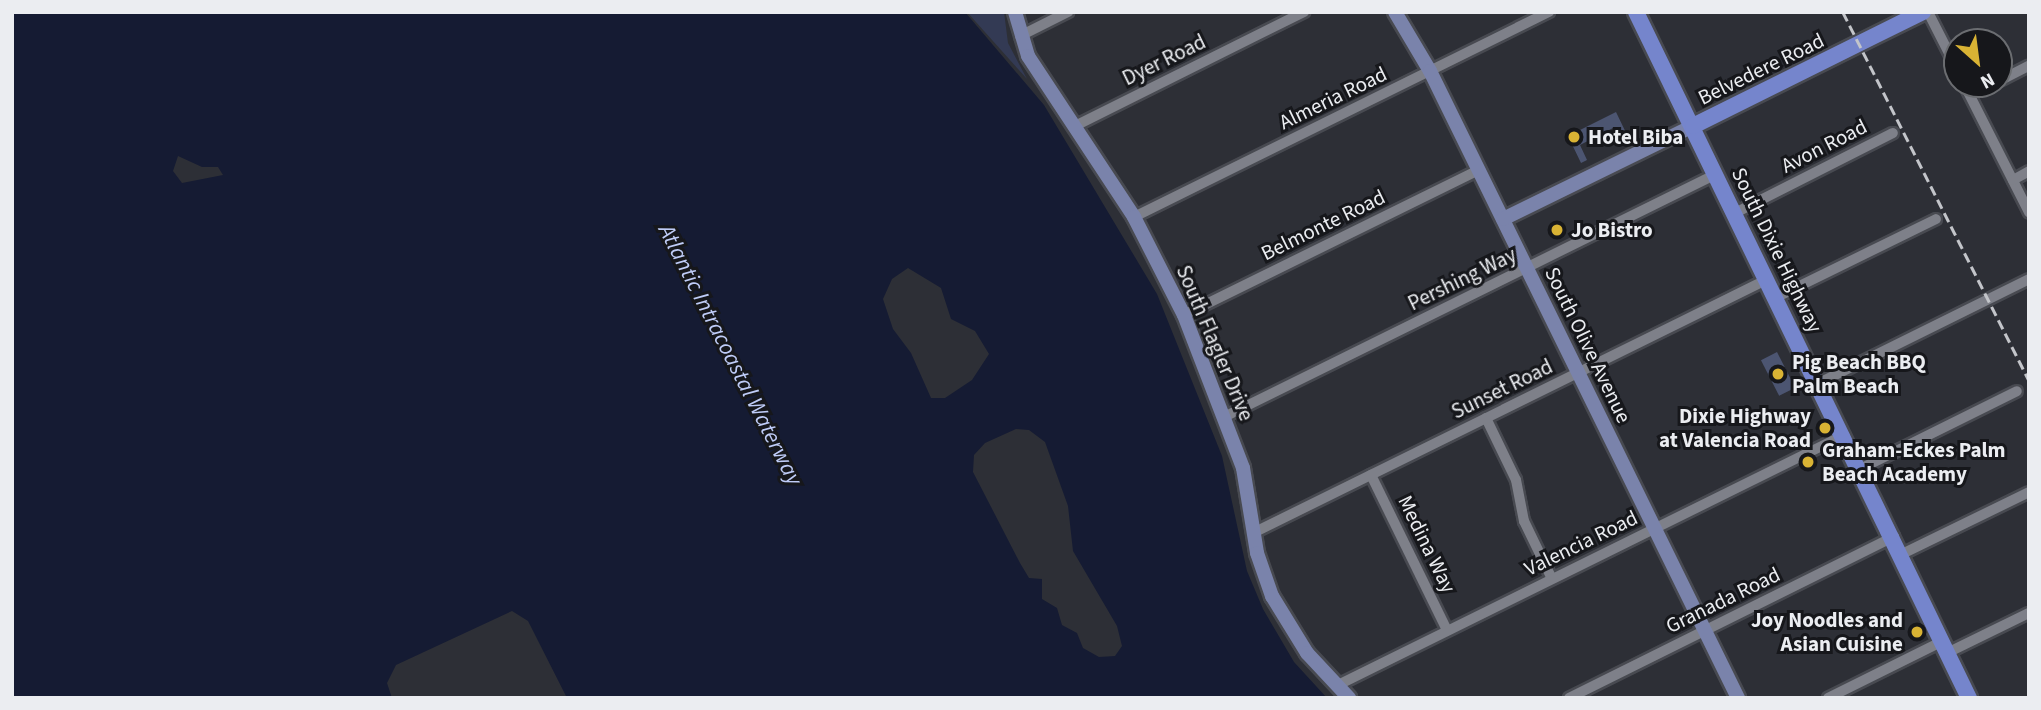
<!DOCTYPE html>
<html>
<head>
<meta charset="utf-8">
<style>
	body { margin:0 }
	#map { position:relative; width:2041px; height:710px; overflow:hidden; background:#2d2f36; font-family:"Source Sans 3",sans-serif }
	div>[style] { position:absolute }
	.green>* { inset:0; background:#333a54 }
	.water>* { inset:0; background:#151b33 }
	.building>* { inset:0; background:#4c5571; transform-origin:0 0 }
	.roads { filter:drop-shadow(2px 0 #484a51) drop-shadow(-2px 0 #484a51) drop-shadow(0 2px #484a51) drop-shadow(0 -2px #484a51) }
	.street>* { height:10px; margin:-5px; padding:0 5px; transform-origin:5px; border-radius:5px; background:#7e8089 }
	.secondary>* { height:14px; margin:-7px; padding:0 7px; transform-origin:7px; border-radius:7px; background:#7a83ab }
	.primary>* { height:16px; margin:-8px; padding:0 8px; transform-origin:8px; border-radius:8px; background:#7585cc }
	.rail>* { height:2.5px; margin-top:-1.25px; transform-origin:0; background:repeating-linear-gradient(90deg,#c3c5ca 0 10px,transparent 0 15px) }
	.dots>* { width:19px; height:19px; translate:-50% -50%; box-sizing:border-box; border:4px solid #16171b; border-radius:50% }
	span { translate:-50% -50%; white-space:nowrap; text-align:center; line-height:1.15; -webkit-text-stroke:6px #16171b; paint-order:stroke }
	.street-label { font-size:21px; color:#ebedf1 }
	.poi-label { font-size:21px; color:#ebedf1; font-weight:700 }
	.left { translate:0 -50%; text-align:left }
	.right { translate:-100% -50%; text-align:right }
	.water-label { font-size:23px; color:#bfccf7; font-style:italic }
	.frame { position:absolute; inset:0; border:14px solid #ebedf1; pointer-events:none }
	.north { position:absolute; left:1943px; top:28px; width:70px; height:70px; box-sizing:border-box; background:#16171b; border:2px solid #6b6d71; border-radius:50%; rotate:152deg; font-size:19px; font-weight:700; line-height:28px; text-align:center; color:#ebedf1 }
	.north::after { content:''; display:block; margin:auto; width:24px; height:32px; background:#d9b334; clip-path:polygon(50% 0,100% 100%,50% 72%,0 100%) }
</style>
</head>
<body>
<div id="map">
	<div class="green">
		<div style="clip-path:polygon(967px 12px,1004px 12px,1008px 43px,1027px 79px)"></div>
	</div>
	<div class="water">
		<div style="clip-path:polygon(evenodd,12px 12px,965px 12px,1044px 105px,1157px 294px,1222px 456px,1247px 571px,1263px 609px,1294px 662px,1327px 698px,567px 698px,528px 621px,512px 611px,396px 665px,387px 683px,392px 698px,12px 698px,12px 12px,178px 156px,202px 167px,218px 167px,223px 175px,182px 183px,173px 171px,178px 156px,12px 12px,908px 268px,941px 288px,951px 319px,975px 331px,989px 354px,972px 380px,945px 398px,931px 398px,911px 353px,893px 329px,883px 299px,892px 279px,908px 268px,12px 12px,1016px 429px,1029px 430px,1045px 442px,1068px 506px,1073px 551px,1117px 626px,1122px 646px,1115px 656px,1099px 657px,1083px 648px,1077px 633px,1062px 625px,1057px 608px,1042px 599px,1042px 579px,1029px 578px,1020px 563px,973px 472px,974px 455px,985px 443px,1016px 429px)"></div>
	</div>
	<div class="building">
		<div style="clip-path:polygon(1616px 112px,1629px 139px,1622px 142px,1615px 127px,1580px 145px,1587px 160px,1581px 163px,1568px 136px)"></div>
		<div style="left:1777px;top:352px;width:40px;height:18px;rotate:63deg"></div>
	</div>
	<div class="roads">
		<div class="street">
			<div style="left:1928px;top:12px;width:64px;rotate:63deg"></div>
			<div style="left:1020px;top:36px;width:54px;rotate:-26.6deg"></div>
			<div style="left:1999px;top:81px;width:34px;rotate:-27deg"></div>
			<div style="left:1964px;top:84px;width:144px;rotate:63.1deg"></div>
			<div style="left:1969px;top:93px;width:25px;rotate:-21deg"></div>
			<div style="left:1077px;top:125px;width:254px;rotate:-26.5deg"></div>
			<div style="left:2013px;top:180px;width:18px;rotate:-29deg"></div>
			<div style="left:1735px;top:213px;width:177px;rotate:-26.9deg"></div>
			<div style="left:1134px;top:217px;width:463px;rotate:-26.3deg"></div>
			<div style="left:1777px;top:297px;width:177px;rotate:-26.1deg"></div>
			<div style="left:1184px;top:315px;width:329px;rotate:-26.2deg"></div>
			<div style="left:1819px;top:383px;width:234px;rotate:-26.3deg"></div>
			<div style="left:1224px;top:417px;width:549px;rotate:-26.28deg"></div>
			<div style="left:1486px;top:418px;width:69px;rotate:64.2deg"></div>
			<div style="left:1516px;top:480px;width:42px;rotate:79deg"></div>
			<div style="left:1524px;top:521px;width:64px;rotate:64.2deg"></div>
			<div style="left:1860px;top:469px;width:175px;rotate:-26.4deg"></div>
			<div style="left:1371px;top:475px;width:173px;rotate:63.9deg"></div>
			<div style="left:1253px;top:533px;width:574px;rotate:-26.25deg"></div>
			<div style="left:1902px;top:554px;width:141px;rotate:-26deg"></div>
			<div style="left:1947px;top:653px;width:91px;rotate:-26deg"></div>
			<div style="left:1336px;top:686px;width:567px;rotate:-26.29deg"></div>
			<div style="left:1569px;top:698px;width:363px;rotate:-26.4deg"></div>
			<div style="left:1828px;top:698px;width:126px;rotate:-26.4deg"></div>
		</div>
		<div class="secondary">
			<div style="left:1015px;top:12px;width:46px;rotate:73.5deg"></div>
			<div style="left:1028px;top:56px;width:193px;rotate:56.6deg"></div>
			<div style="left:1134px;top:217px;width:110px;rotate:63deg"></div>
			<div style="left:1184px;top:315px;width:164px;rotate:68.9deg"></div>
			<div style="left:1243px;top:468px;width:86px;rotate:80.6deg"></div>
			<div style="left:1257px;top:553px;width:46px;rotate:70.8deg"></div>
			<div style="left:1272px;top:596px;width:67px;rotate:58.4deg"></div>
			<div style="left:1307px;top:653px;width:62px;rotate:47deg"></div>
			<div style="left:1395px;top:12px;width:69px;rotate:59.3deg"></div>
			<div style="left:1430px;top:71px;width:699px;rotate:63.84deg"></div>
			<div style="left:1503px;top:219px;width:212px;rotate:-26.1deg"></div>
		</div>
		<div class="primary">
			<div style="left:1636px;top:12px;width:763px;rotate:64.11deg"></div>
			<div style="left:1693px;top:126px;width:257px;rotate:-26.4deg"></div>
		</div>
	</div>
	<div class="rail">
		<div style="left:1843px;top:12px;width:413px;rotate:63.2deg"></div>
	</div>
	<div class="dots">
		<div style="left:1574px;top:137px;background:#d9b334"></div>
		<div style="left:1557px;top:230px;background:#d9b334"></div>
		<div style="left:1778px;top:374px;background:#d9b334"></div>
		<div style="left:1825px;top:428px;background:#d9b334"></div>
		<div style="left:1808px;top:462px;background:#d9b334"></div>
		<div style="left:1917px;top:632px;background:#d9b334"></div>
	</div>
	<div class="street-label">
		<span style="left:1164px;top:60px;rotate:-26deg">Dyer Road</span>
		<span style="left:1761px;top:69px;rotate:-26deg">Belvedere Road</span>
		<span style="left:1333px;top:98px;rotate:-26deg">Almeria Road</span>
		<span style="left:1824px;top:146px;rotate:-27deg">Avon Road</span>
		<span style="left:1323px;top:225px;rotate:-26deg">Belmonte Road</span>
		<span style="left:1777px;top:250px;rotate:64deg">South Dixie Highway</span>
		<span style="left:1462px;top:279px;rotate:-26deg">Pershing Way</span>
		<span style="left:1215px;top:343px;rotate:67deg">South Flagler Drive</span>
		<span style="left:1588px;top:345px;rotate:64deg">South Olive Avenue</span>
		<span style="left:1502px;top:389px;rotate:-26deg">Sunset Road</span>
		<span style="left:1581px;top:543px;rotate:-26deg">Valencia Road</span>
		<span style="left:1427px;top:544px;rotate:64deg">Medina Way</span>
		<span style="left:1723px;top:600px;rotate:-26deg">Granada Road</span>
	</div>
	<div class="poi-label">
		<span class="left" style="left:1588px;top:137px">Hotel Biba</span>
		<span class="left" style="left:1571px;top:230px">Jo Bistro</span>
		<span class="left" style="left:1792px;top:374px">Pig Beach BBQ<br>Palm Beach</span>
		<span class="right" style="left:1811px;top:428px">Dixie Highway<br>at Valencia Road</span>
		<span class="left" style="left:1822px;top:462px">Graham-Eckes Palm<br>Beach Academy</span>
		<span class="right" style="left:1903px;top:632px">Joy Noodles and<br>Asian Cuisine</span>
	</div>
	<div class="water-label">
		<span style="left:730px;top:355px;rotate:63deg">Atlantic Intracoastal Waterway</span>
	</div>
	<div class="frame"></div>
	<div class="north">N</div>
</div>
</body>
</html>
